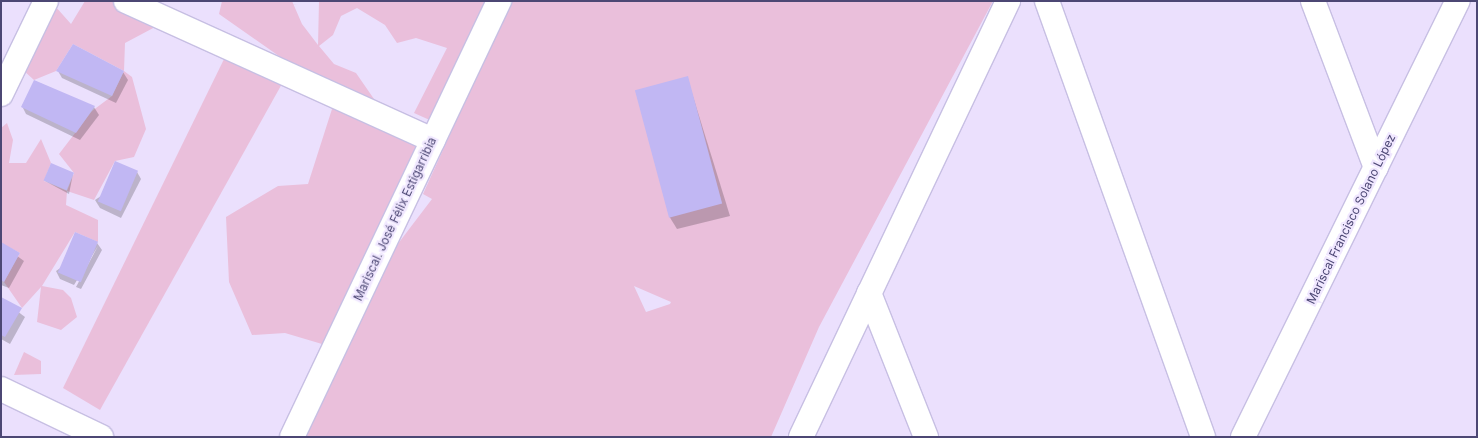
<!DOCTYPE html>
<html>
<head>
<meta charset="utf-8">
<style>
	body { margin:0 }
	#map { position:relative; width:1478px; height:438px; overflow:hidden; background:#ebe0fd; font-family:Inter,sans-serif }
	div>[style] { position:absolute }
	.green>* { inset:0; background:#eabfdb }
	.shadow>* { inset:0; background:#0003 }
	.building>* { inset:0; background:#c1b7f3; transform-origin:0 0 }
	.roads { filter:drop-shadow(1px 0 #c7bfe3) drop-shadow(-1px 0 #c7bfe3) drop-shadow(0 1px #c7bfe3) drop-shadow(0 -1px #c7bfe3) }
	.minor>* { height:24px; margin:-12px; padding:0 12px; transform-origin:12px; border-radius:12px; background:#fff }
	span { translate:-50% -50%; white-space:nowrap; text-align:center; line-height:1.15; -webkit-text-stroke:4.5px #f0e7ff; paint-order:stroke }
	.street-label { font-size:12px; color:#4c4774 }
	.frame { position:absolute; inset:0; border:2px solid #4c4774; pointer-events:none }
</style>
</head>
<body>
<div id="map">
	<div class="green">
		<div style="clip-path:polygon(85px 1px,126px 1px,157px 26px,125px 43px,124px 71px,132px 77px,146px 129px,134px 157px,115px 161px,94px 200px,67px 191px,66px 205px,98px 220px,98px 242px,75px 232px,42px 286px,63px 290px,71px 298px,77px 317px,61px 330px,37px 322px,41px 287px,22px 308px,4px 282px,20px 253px,1px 243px,1px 128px,7px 123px,13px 140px,9px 163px,26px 163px,41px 139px,51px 163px,44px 181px,67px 191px,74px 173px,59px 154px,92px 111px,112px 96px,124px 71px,73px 44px,56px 71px,34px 80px,23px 70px,55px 6px,71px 24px)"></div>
		<div style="clip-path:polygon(evenodd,222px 1px,292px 1px,302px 24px,318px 45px,319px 1px,993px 1px,819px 327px,771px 437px,283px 437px,322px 344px,285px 333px,252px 335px,229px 282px,226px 217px,278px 186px,308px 184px,332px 109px,303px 73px,219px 14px,222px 1px,357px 8px,385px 25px,397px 43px,416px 38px,447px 48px,414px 113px,452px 130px,423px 194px,432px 199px,324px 341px,424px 143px,362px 108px,374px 99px,356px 73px,334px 64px,319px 46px,333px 35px,341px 16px,357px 8px,222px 1px,634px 286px,671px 302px,670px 304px,646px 312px,634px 286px)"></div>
		<div style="clip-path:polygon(227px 53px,283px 82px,100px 410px,63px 388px)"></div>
		<div style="clip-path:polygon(24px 352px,41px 361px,41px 374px,14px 375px)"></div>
	</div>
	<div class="shadow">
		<div style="clip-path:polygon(58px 71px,123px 72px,128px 80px,116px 103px,62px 78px)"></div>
		<div style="clip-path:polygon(687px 77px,730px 216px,677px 229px,669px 216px)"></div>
		<div style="clip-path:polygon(35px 81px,94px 107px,99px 115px,80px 140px,26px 114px,22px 106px)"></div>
		<div style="clip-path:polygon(137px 172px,141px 179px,121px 218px,100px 208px,95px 200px)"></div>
		<div style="clip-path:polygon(73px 174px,69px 194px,45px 181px)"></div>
		<div style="clip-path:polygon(97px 243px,102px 250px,81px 289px,76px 287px,98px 246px,74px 285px,60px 279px,56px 271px)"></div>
		<div style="clip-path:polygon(1px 244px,24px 261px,9px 288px,1px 285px)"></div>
		<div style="clip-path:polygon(1px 299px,25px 317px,10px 344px,1px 339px)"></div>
	</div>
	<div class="building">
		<div style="clip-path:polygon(73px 44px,124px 71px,112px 96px,56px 71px)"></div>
		<div style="left:688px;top:76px;width:132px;height:55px;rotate:75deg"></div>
		<div style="clip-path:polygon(34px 80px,95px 106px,76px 133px,21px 107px)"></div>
		<div style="left:115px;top:161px;width:25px;height:44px;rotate:23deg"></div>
		<div style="left:51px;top:163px;width:25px;height:19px;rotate:23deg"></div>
		<div style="left:75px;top:232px;width:25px;height:44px;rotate:23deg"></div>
		<div style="clip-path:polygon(1px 242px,20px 253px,4px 282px,1px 280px)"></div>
		<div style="clip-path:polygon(1px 297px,22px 308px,5px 337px,1px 335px)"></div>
	</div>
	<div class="roads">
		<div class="minor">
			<div style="left:126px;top:1px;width:337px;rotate:24.4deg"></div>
			<div style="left:1047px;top:1px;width:463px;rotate:70.3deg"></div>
			<div style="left:1313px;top:1px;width:178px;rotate:69.3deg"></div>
			<div style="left:1px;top:94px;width:103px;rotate:-64.2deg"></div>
			<div style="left:869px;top:293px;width:155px;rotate:68.4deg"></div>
			<div style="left:1px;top:389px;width:111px;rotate:25.6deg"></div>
			<div style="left:292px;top:437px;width:483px;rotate:-64.6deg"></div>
			<div style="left:801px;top:437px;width:483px;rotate:-64.6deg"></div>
			<div style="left:1243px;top:437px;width:486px;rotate:-63.8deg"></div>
		</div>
	</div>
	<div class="street-label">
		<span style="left:395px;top:219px;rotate:-65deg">Mariscal. José Félix Estigarribia</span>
		<span style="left:1351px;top:219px;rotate:-64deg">Mariscal Francisco Solano López</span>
	</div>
	<div class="frame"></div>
</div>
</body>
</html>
